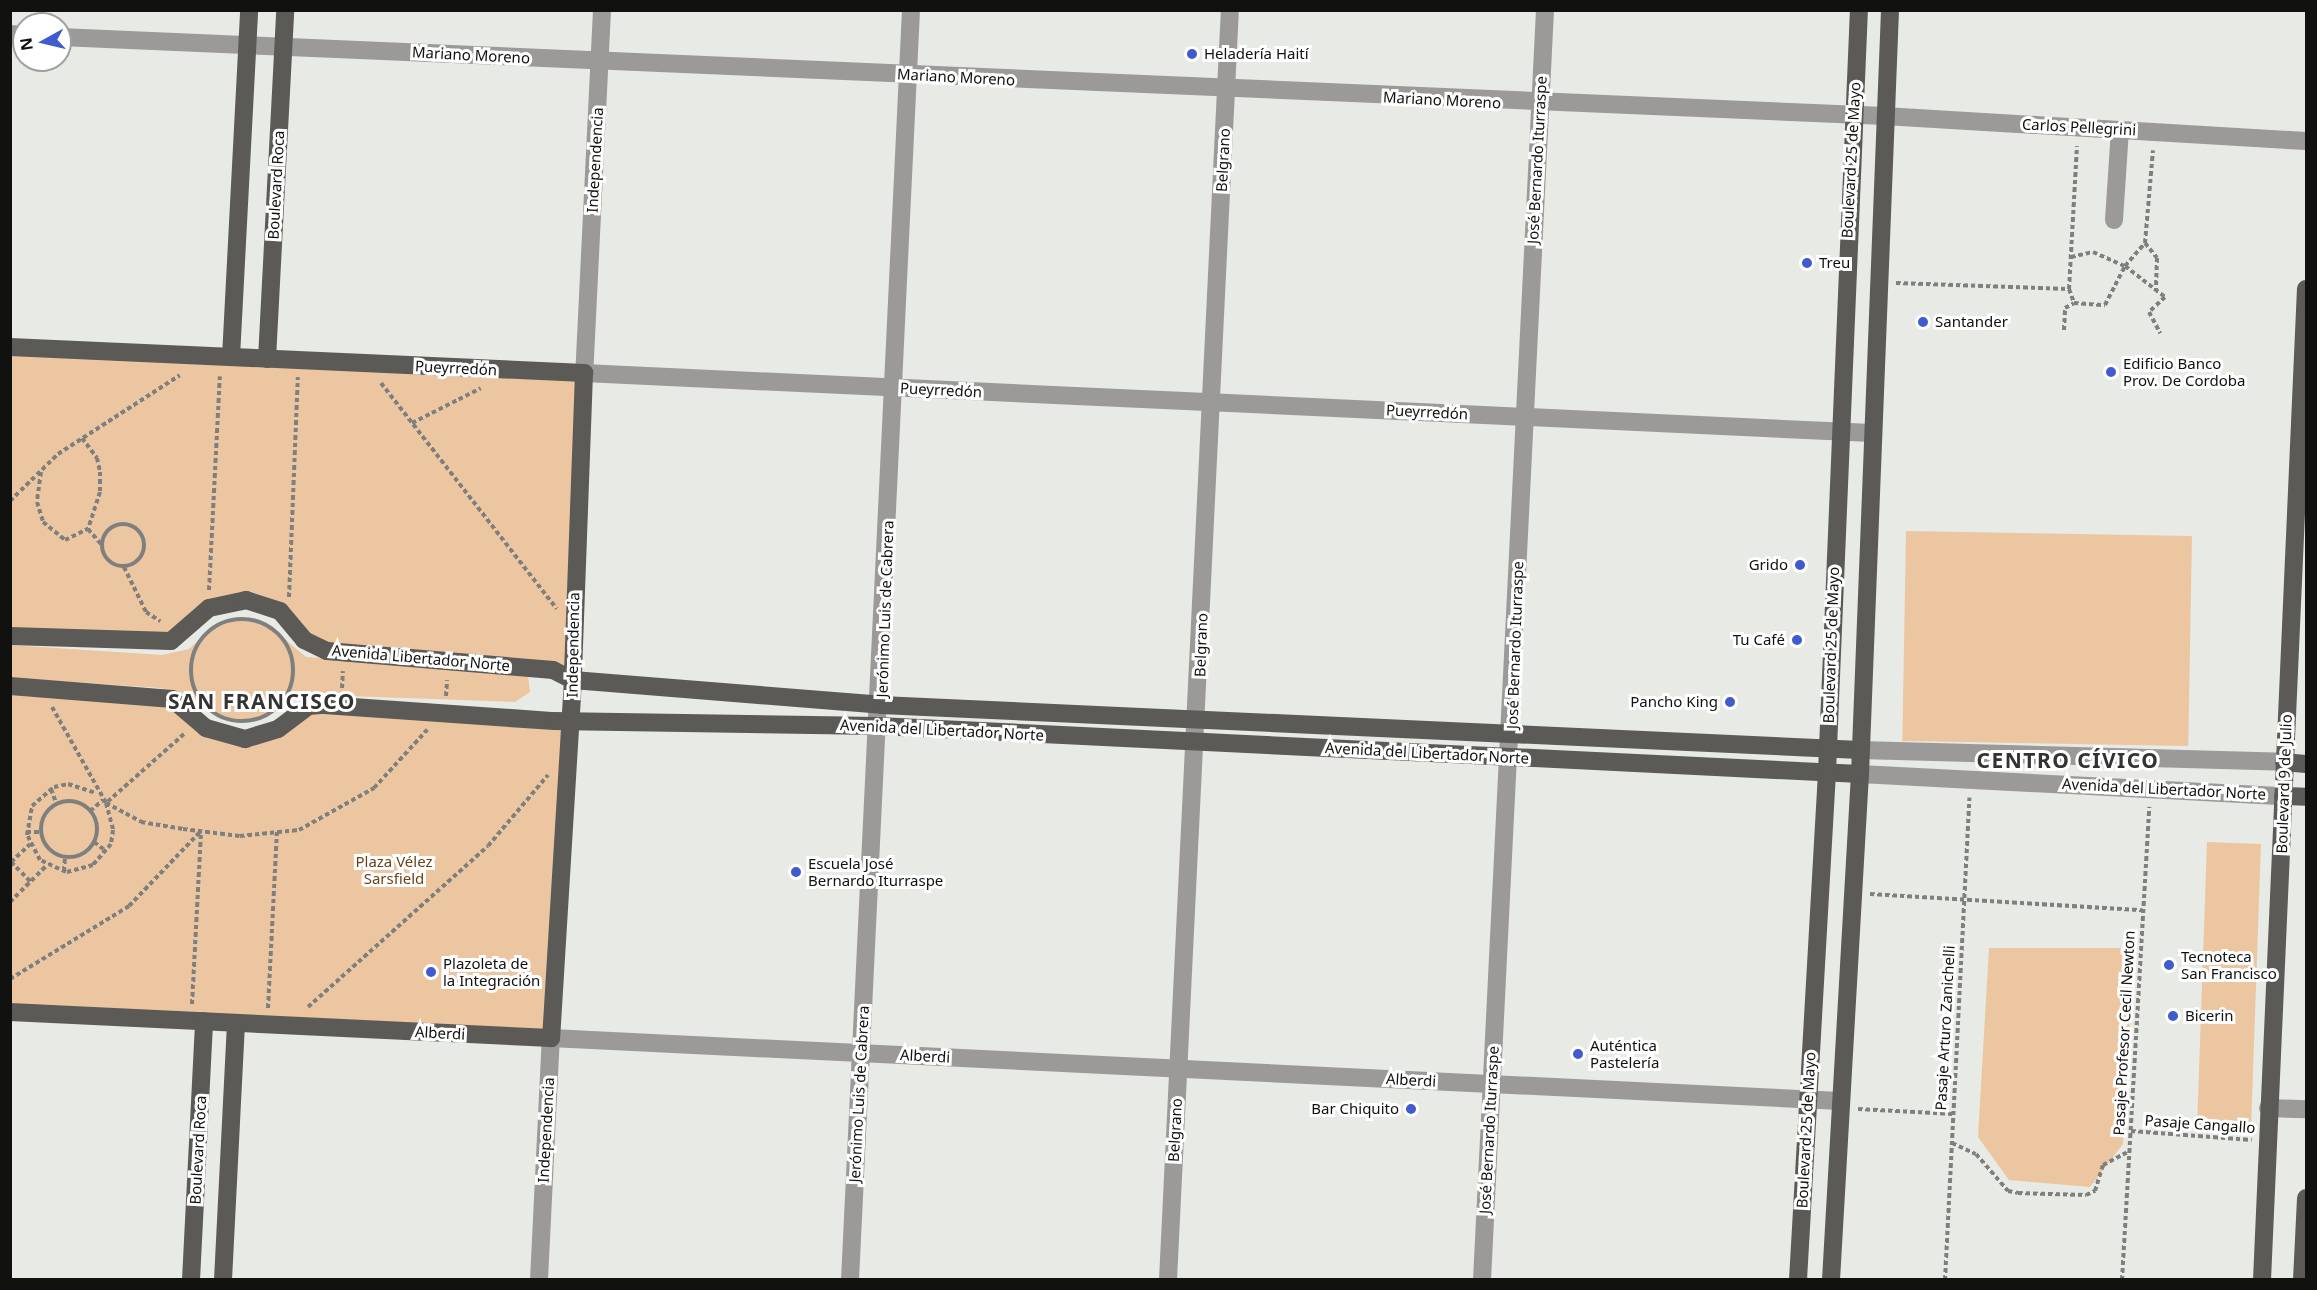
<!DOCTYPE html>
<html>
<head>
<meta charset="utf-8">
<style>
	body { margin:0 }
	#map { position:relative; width:2317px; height:1290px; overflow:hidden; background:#e8eae6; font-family:"Noto Sans",sans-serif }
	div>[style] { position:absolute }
	.green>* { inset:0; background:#ecc6a1; transform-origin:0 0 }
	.path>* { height:4px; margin-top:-2px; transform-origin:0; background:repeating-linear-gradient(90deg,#7f807d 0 4.5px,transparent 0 7.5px) }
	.path>.ring { margin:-2px; padding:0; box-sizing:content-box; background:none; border:4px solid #7f807d; border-radius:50% }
	.minor>* { height:18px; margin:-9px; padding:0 9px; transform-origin:9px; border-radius:9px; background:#9b9a98 }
	.major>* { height:18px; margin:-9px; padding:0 9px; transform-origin:9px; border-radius:9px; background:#5b5a57 }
	.dots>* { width:16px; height:16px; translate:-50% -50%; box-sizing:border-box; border:3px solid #fff; border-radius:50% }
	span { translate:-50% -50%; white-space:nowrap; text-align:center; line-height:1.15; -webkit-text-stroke:6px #fff; paint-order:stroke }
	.poi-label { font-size:15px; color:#111110 }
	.left { translate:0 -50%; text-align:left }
	.right { translate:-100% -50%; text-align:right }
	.street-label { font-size:15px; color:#111110 }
	.park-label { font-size:15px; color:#6b4316 }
	.district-label { font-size:21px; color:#333431; font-weight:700; letter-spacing:1.5px }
	.frame { position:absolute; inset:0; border:12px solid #111110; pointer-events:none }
	.north { position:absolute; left:12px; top:12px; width:60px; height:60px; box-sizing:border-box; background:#fff; border:2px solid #a0a09f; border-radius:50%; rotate:262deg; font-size:16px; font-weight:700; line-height:24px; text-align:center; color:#111110 }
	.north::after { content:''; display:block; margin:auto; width:21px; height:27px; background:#415acd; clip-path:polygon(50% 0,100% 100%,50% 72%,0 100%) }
</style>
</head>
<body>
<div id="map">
	<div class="green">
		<div style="clip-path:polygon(11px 347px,584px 373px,573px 680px,327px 651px,296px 626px,227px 602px,181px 637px,11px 636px)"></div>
		<div style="left:1906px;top:531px;width:286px;height:210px;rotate:1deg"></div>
		<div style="clip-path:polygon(243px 618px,274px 630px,306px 657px,514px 670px,528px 676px,530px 692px,515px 702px,321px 695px,291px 700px,249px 722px,231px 721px,189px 696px,160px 688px,11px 678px,10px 645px,162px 655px,189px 649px,211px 629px)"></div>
		<div style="clip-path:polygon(11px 686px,172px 699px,191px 716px,245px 739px,308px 706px,570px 718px,551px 1038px,11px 1012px)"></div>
		<div style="left:2207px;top:842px;width:54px;height:283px;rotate:2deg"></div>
		<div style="clip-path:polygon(1989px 948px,2134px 948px,2123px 1144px,2090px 1187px,2009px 1180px,1978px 1137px)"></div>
	</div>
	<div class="path">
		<div style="left:2145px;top:243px;width:19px;rotate:51deg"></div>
		<div style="left:2157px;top:258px;width:31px;rotate:92deg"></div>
		<div style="left:2071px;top:257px;width:23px;rotate:-13deg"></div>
		<div style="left:2093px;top:252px;width:35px;rotate:24deg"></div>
		<div style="left:2125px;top:266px;width:30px;rotate:-49deg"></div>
		<div style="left:2145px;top:243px;width:93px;rotate:-85.1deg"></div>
		<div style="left:1896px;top:283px;width:173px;rotate:2deg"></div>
		<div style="left:2069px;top:289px;width:143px;rotate:-86.8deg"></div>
		<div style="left:2069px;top:289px;width:15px;rotate:70deg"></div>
		<div style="left:2074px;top:303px;width:31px;rotate:4deg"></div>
		<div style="left:2105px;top:305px;width:44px;rotate:-62.9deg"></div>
		<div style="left:2125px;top:266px;width:51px;rotate:37.8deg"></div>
		<div style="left:2165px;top:297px;width:22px;rotate:137deg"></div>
		<div style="left:2149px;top:312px;width:24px;rotate:62deg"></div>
		<div style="left:2064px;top:330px;width:22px;rotate:-87deg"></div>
		<div style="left:2065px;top:308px;width:10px;rotate:-29deg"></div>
		<div style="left:381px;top:383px;width:286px;rotate:52.1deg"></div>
		<div style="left:412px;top:423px;width:77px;rotate:-26.9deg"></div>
		<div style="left:82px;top:438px;width:25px;rotate:53deg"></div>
		<div style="left:97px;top:458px;width:14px;rotate:78deg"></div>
		<div style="left:100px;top:472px;width:20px;rotate:90deg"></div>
		<div style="left:100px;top:492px;width:39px;rotate:108deg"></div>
		<div style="left:41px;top:472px;width:30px;rotate:98deg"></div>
		<div style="left:37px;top:502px;width:21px;rotate:73deg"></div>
		<div style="left:43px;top:522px;width:28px;rotate:39deg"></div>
		<div style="left:65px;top:540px;width:25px;rotate:-26deg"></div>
		<div style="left:88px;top:529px;width:20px;rotate:49deg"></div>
		<div style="left:10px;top:501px;width:67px;rotate:-44.4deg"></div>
		<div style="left:58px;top:454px;width:145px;rotate:-32.9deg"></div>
		<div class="ring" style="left:102px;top:524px;width:38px;height:38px"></div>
		<div style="left:124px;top:567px;width:50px;rotate:63.9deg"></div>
		<div style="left:146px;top:612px;width:17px;rotate:33deg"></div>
		<div style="left:209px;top:590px;width:214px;rotate:-87.1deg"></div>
		<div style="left:289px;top:597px;width:220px;rotate:-87.7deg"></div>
		<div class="ring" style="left:191px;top:619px;width:98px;height:98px"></div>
		<div style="left:342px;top:688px;width:17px;rotate:-87deg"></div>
		<div style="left:446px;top:696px;width:16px;rotate:-86deg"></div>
		<div style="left:52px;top:707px;width:110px;rotate:60.6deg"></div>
		<div style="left:106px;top:803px;width:28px;rotate:75deg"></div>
		<div style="left:113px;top:830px;width:14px;rotate:98deg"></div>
		<div style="left:111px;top:844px;width:28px;rotate:131deg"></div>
		<div style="left:93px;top:865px;width:28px;rotate:165deg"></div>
		<div style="left:66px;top:872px;width:29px;rotate:-155deg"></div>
		<div style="left:40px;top:860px;width:28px;rotate:-117deg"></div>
		<div style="left:27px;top:835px;width:29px;rotate:-80deg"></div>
		<div style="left:32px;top:806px;width:29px;rotate:-41deg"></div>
		<div style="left:54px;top:787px;width:14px;rotate:-12deg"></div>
		<div style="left:68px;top:784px;width:29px;rotate:18deg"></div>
		<div style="left:184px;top:734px;width:104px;rotate:138.5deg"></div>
		<div style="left:106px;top:803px;width:40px;rotate:28deg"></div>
		<div style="left:141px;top:822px;width:43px;rotate:9.5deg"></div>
		<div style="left:183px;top:829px;width:57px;rotate:7deg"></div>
		<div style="left:240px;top:836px;width:59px;rotate:-5.8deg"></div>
		<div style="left:299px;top:830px;width:86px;rotate:-29.2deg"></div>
		<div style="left:374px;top:788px;width:79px;rotate:-47.6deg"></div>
		<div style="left:51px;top:789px;width:15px;rotate:70deg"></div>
		<div class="ring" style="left:41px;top:801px;width:52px;height:52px"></div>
		<div style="left:90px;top:811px;width:17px;rotate:-40deg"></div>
		<div style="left:27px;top:832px;width:13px"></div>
		<div style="left:94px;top:842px;width:15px;rotate:37deg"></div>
		<div style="left:11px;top:862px;width:28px;rotate:45deg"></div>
		<div style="left:11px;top:862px;width:26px;rotate:-43deg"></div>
		<div style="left:64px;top:871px;width:14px;rotate:-86deg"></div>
		<div style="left:1870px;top:894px;width:273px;rotate:3.4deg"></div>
		<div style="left:10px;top:902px;width:52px;rotate:-45deg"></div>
		<div style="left:10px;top:979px;width:140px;rotate:-31.5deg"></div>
		<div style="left:129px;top:906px;width:103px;rotate:-46.2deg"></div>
		<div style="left:192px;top:1004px;width:172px;rotate:-87deg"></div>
		<div style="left:308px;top:1007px;width:241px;rotate:-41.8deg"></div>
		<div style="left:488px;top:846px;width:93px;rotate:-49.8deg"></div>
		<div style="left:268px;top:1008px;width:176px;rotate:-87.1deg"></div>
		<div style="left:1858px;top:1109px;width:95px;rotate:3deg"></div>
		<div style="left:2131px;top:1131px;width:121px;rotate:4.3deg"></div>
		<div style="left:1952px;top:1143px;width:26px;rotate:25deg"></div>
		<div style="left:1976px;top:1154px;width:49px;rotate:49.1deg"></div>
		<div style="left:2008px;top:1191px;width:10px;rotate:11deg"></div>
		<div style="left:2018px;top:1193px;width:68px;rotate:1.7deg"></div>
		<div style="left:2086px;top:1195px;width:10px;rotate:-24deg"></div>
		<div style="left:2095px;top:1191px;width:27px;rotate:-73deg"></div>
		<div style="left:2103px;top:1165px;width:30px;rotate:-28deg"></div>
		<div style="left:1945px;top:1280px;width:483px;rotate:-87.1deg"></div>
		<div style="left:2122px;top:1280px;width:474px;rotate:-86.7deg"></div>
	</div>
	<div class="minor">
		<div style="left:602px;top:10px;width:363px;rotate:92.8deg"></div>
		<div style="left:584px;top:373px;width:1289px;rotate:2.67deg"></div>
		<div style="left:10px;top:34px;width:14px;rotate:4deg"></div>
		<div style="left:60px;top:37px;width:1826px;rotate:2.48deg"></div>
		<div style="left:1884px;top:116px;width:423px;rotate:3.4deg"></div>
		<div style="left:2114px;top:220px;width:90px;rotate:-86.2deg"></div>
		<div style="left:1860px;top:750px;width:424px;rotate:1.6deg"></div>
		<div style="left:1860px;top:774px;width:424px;rotate:3deg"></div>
		<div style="left:2268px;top:1108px;width:38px;rotate:2deg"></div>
		<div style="left:539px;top:1280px;width:242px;rotate:-87.2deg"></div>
		<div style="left:551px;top:1038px;width:1291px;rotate:2.8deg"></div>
		<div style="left:850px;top:1280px;width:1271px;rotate:-87.25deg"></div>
		<div style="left:1168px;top:1280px;width:1272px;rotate:-87.21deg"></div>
		<div style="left:1482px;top:1280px;width:1272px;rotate:-87.16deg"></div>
	</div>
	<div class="major">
		<div style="left:10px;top:347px;width:575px;rotate:2.59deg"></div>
		<div style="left:584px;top:373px;width:307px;rotate:92.1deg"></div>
		<div style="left:573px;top:680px;width:359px;rotate:93.5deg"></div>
		<div style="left:551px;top:1038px;width:542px;rotate:-177.25deg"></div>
		<div style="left:231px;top:357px;width:347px;rotate:-87deg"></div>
		<div style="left:267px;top:359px;width:349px;rotate:-87deg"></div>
		<div style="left:10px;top:636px;width:161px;rotate:1.8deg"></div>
		<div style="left:171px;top:641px;width:50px;rotate:-41deg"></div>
		<div style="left:209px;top:608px;width:38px;rotate:-12deg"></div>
		<div style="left:246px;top:600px;width:36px;rotate:18deg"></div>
		<div style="left:280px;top:611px;width:38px;rotate:50deg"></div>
		<div style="left:304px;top:640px;width:25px;rotate:26deg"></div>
		<div style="left:327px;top:651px;width:227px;rotate:4.8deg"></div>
		<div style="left:553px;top:670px;width:22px;rotate:27deg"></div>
		<div style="left:573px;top:680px;width:309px;rotate:4.6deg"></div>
		<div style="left:881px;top:705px;width:980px;rotate:2.63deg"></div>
		<div style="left:10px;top:686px;width:163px;rotate:4.6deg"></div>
		<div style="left:172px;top:699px;width:45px;rotate:40.5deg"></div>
		<div style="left:206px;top:728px;width:41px;rotate:15.8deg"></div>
		<div style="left:245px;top:739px;width:34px;rotate:-17deg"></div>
		<div style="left:278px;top:729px;width:38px;rotate:-37deg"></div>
		<div style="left:308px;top:706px;width:16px;rotate:-4deg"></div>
		<div style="left:324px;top:705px;width:231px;rotate:4deg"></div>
		<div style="left:554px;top:721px;width:324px;rotate:0.9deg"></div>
		<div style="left:878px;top:726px;width:983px;rotate:2.8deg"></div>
		<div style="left:2284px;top:762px;width:22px;rotate:5deg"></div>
		<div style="left:2283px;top:796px;width:23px;rotate:2deg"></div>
		<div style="left:191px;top:1280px;width:259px;rotate:-87.1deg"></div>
		<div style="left:223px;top:1280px;width:257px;rotate:-87.1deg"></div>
		<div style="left:1798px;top:1280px;width:509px;rotate:-86.73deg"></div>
		<div style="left:1827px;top:772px;width:763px;rotate:-87.6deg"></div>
		<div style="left:1831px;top:1280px;width:507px;rotate:-86.72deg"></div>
		<div style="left:1860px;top:774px;width:765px;rotate:-87.75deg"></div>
		<div style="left:2262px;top:1280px;width:992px;rotate:-87.46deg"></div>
		<div style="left:2302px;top:1280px;width:82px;rotate:-87.2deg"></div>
	</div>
	<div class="dots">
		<div style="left:1192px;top:54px;background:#415acd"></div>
		<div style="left:1807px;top:263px;background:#415acd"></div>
		<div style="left:1923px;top:322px;background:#415acd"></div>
		<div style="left:2111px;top:372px;background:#415acd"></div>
		<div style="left:1800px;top:565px;background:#415acd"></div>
		<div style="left:1797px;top:640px;background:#415acd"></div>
		<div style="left:1730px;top:702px;background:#415acd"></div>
		<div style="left:796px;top:872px;background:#415acd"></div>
		<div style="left:2169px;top:965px;background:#415acd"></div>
		<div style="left:431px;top:972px;background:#415acd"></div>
		<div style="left:2173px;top:1016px;background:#415acd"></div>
		<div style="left:1578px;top:1054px;background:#415acd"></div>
		<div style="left:1411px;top:1109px;background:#415acd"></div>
	</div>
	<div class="poi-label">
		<span class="left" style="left:1204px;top:54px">Heladería Haití</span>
		<span class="left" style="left:1819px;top:263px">Treu</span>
		<span class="left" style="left:1935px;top:322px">Santander</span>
		<span class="left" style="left:2123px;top:372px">Edificio Banco<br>Prov. De Cordoba</span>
		<span class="right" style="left:1788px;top:565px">Grido</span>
		<span class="right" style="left:1785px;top:640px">Tu Café</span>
		<span class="right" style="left:1718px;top:702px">Pancho King</span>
		<span class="left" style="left:808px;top:872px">Escuela José<br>Bernardo Iturraspe</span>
		<span class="left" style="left:2181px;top:965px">Tecnoteca<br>San Francisco</span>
		<span class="left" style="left:443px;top:972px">Plazoleta de<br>la Integración</span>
		<span class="left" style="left:2185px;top:1016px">Bicerin</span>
		<span class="left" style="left:1590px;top:1054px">Auténtica<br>Pastelería</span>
		<span class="right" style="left:1399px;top:1109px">Bar Chiquito</span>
	</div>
	<div class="street-label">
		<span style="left:471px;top:55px;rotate:3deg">Mariano Moreno</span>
		<span style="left:956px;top:77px;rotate:3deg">Mariano Moreno</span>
		<span style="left:1442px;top:100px;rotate:3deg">Mariano Moreno</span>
		<span style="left:2079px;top:127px;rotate:3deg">Carlos Pellegrini</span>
		<span style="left:595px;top:160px;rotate:-87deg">Independencia</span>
		<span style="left:1223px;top:160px;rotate:-87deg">Belgrano</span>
		<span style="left:1537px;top:160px;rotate:-87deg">José Bernardo Iturraspe</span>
		<span style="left:1851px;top:160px;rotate:-87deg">Boulevard 25 de Mayo</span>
		<span style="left:276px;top:185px;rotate:-87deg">Boulevard Roca</span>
		<span style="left:456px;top:368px;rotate:3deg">Pueyrredón</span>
		<span style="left:941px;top:390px;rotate:3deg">Pueyrredón</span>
		<span style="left:1427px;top:412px;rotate:3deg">Pueyrredón</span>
		<span style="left:885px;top:609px;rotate:-88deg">Jerónimo Luis de Cabrera</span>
		<span style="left:573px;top:645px;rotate:-89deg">Independencia</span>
		<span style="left:1201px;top:645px;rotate:-88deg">Belgrano</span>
		<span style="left:1515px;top:645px;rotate:-88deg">José Bernardo Iturraspe</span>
		<span style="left:1831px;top:645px;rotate:-88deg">Boulevard 25 de Mayo</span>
		<span style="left:421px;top:658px;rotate:5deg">Avenida Libertador Norte</span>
		<span style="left:942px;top:730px;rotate:3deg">Avenida del Libertador Norte</span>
		<span style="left:1427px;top:753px;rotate:3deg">Avenida del Libertador Norte</span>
		<span style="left:2284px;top:784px;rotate:-88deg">Boulevard 9 de Julio</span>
		<span style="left:2164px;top:789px;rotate:3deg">Avenida del Libertador Norte</span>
		<span style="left:1945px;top:1028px;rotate:-87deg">Pasaje Arturo Zanichelli</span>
		<span style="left:440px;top:1033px;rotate:3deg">Alberdi</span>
		<span style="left:2124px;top:1033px;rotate:-87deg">Pasaje Profesor Cecil Newton</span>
		<span style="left:925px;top:1056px;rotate:3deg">Alberdi</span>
		<span style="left:1411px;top:1080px;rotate:3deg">Alberdi</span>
		<span style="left:859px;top:1094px;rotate:-87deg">Jerónimo Luis de Cabrera</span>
		<span style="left:2200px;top:1124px;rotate:4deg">Pasaje Cangallo</span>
		<span style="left:546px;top:1130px;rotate:-87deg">Independencia</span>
		<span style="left:1175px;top:1130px;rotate:-87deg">Belgrano</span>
		<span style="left:1489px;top:1130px;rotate:-87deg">José Bernardo Iturraspe</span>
		<span style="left:1806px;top:1130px;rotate:-87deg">Boulevard 25 de Mayo</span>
		<span style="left:198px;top:1150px;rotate:-87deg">Boulevard Roca</span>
	</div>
	<div class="park-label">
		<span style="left:394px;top:870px">Plaza Vélez<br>Sarsfield</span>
	</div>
	<div class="district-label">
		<span style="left:262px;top:701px">SAN FRANCISCO</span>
		<span style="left:2068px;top:760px">CENTRO CÍVICO</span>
	</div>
	<div class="frame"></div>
	<div class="north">N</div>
</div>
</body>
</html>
